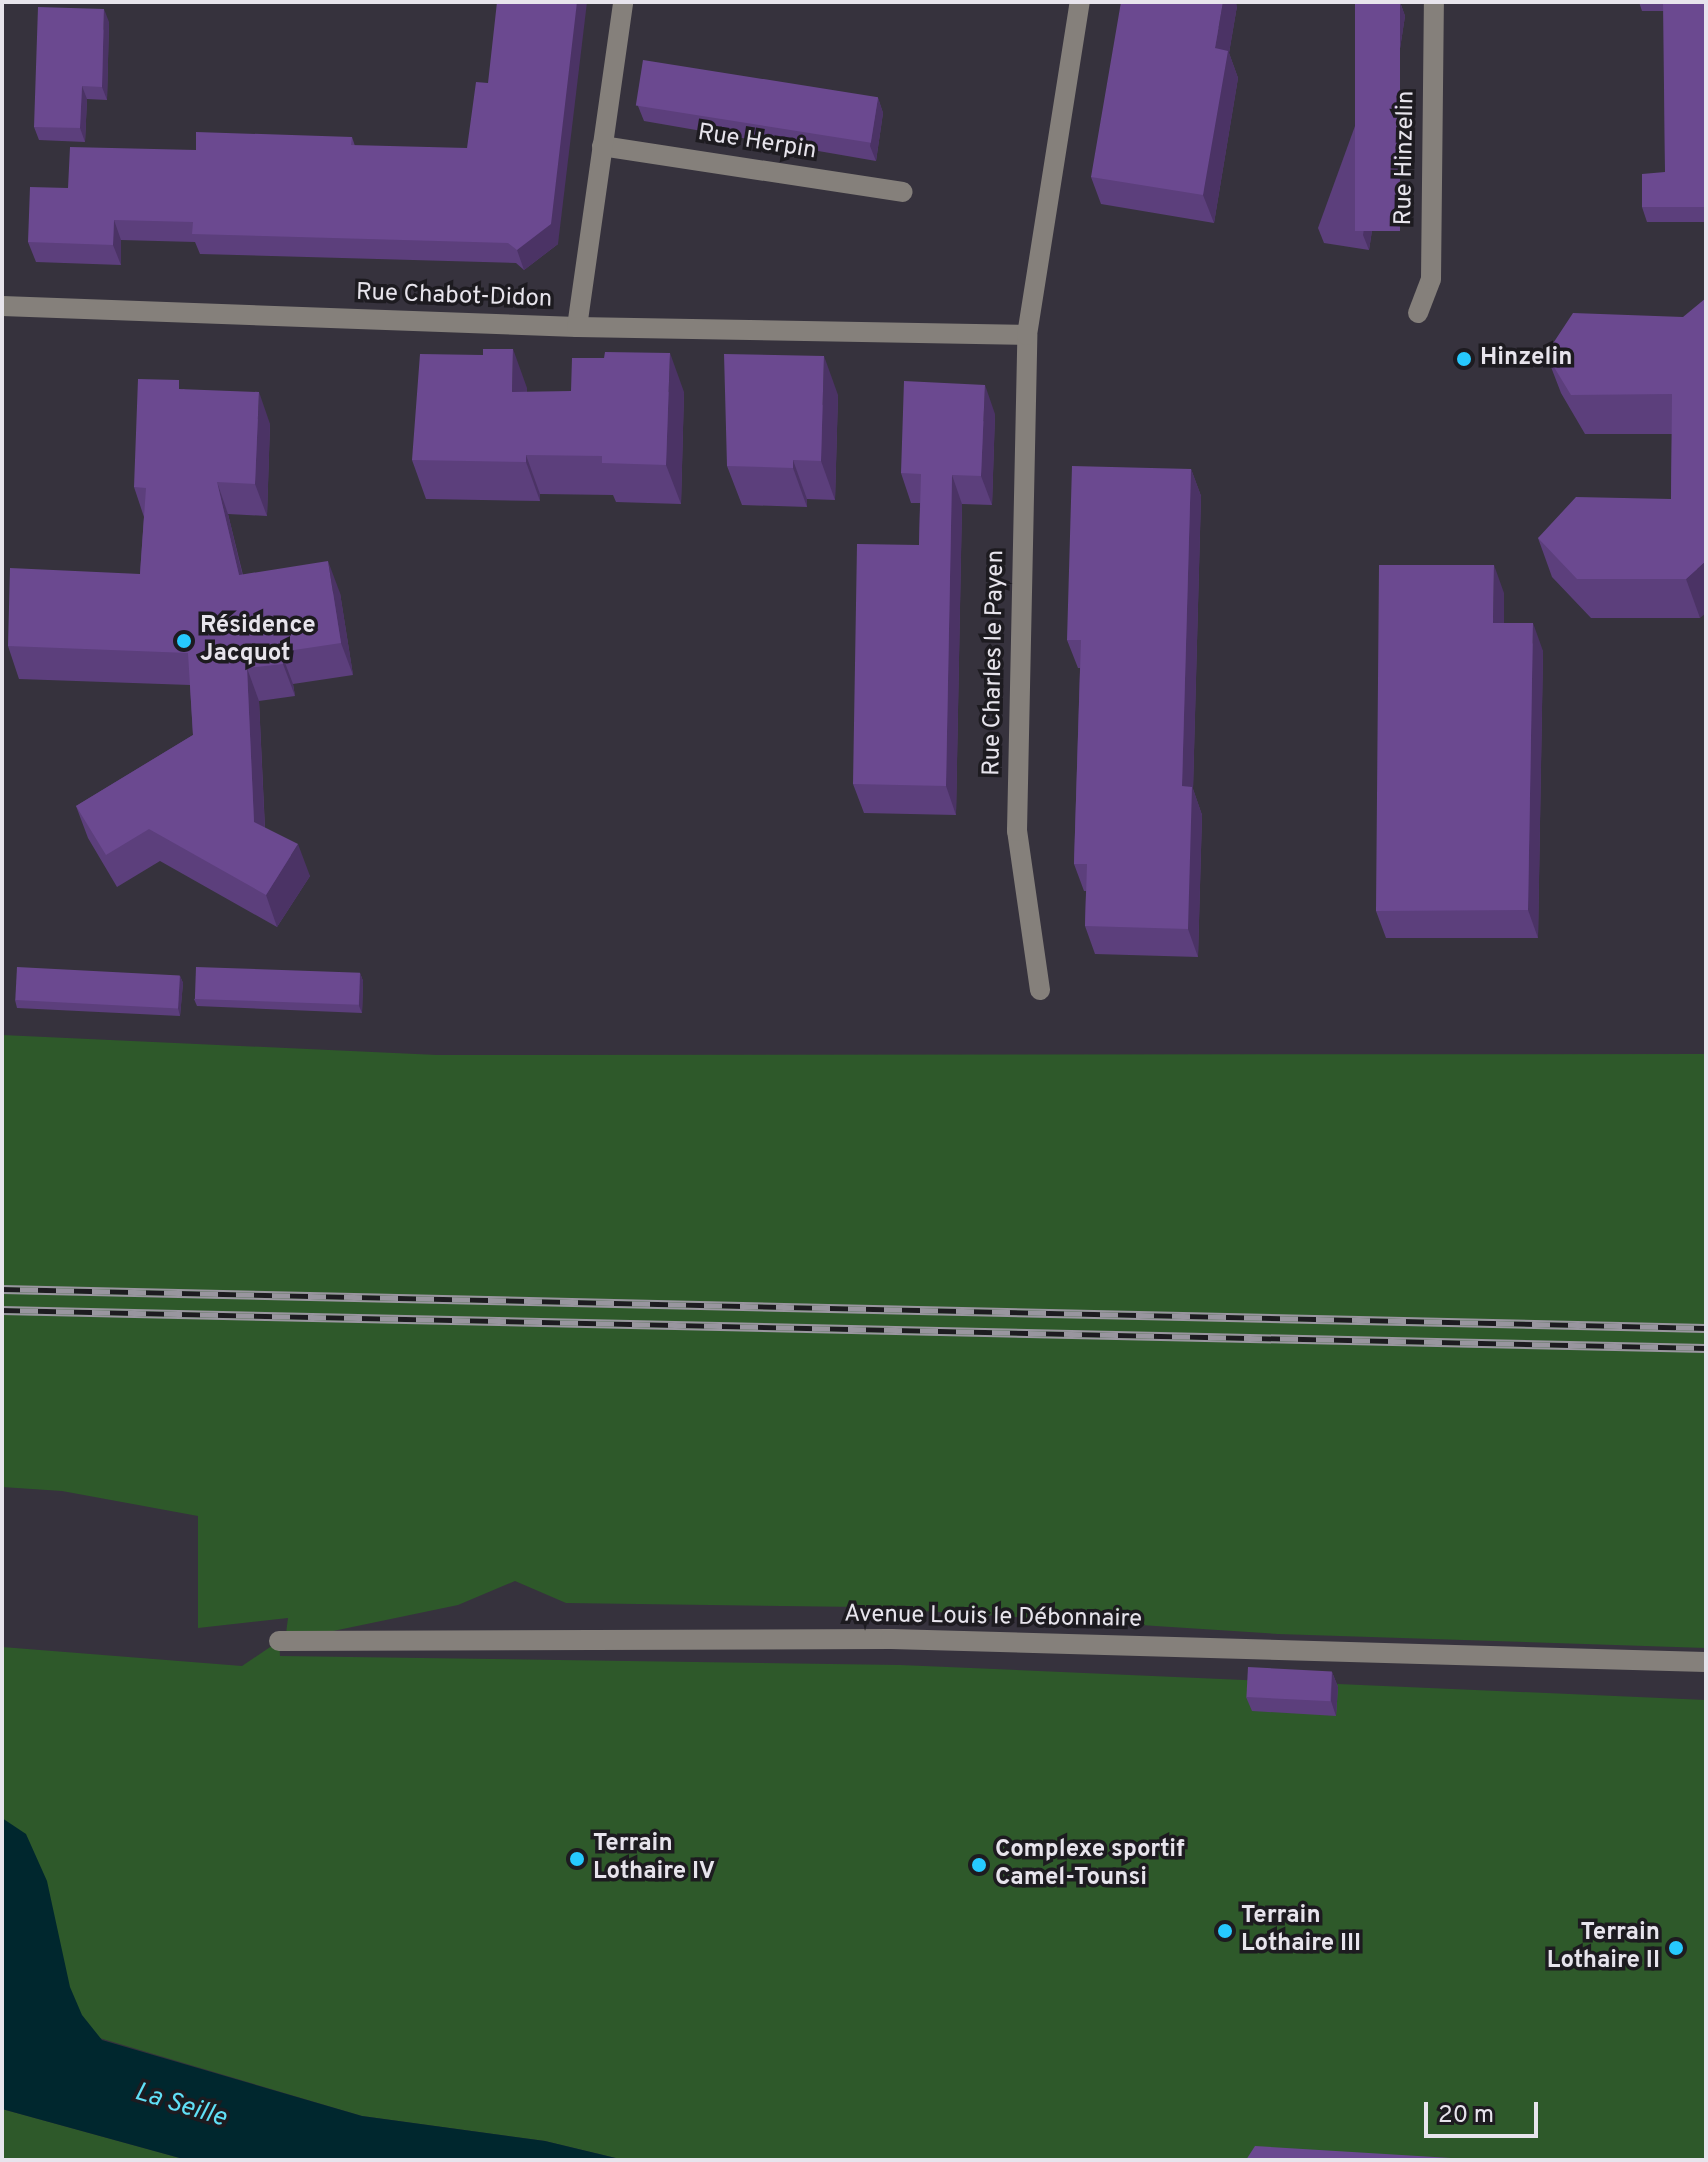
<!DOCTYPE html>
<html>
<head>
<meta charset="utf-8">
<style>
	body { margin:0 }
	#map { position:relative; width:1708px; height:2162px; overflow:hidden; background:#36323d; font-family:Overpass,sans-serif }
	div>[style] { position:absolute }
	.green>* { inset:0; background:#2e592a }
	.water>* { inset:0; background:#00272e }
	.minor>* { height:20px; margin:-10px; padding:0 10px; transform-origin:10px; border-radius:10px; background:#85807b }
	.rail>* { height:9px; margin-top:-4.5px; transform-origin:0; background:repeating-linear-gradient(90deg,#1d1b20 0 18px,#99969f 0 36px); box-sizing:border-box; border-block:2px solid #99969f }
	.wall>* { inset:0; background:#5c3f7c }
	.shaded-wall>* { inset:0; background:#4b3365 }
	.building>* { inset:0; background:#6b4990; transform-origin:0 0 }
	.dots>* { width:22px; height:22px; translate:-50% -50%; box-sizing:border-box; border:4px solid #1d1b20; border-radius:50% }
	span { translate:-50% -50%; white-space:nowrap; text-align:center; line-height:1.15; -webkit-text-stroke:7px #1d1b20; paint-order:stroke }
	.street-label { font-size:24px; color:#e7e4ec }
	.poi-label { font-size:24px; color:#e7e4ec; font-weight:700 }
	.left { translate:0 -50%; text-align:left }
	.right { translate:-100% -50%; text-align:right }
	.water-label { font-size:26px; color:#60e0f7; font-style:italic }
	.frame { position:absolute; inset:0; border:4px solid #e7e4ec; pointer-events:none }
	.scale { position:absolute; left:1424px; top:2102px; width:114px; height:36px; box-sizing:border-box; border:4px solid #e7e4ec; border-top:0; padding-left:10px; font-size:24px; line-height:28px; white-space:nowrap; color:#e7e4ec; -webkit-text-stroke:6px #1d1b20; paint-order:stroke }
</style>
</head>
<body>
<div id="map">
	<div class="green">
		<div style="clip-path:polygon(2px 1035px,437px 1055px,1706px 1054px,1706px 1648px,1278px 1634px,862px 1607px,566px 1603px,515px 1581px,458px 1605px,285px 1641px,288px 1618px,198px 1628px,198px 1516px,62px 1491px,2px 1487px)"></div>
		<div style="clip-path:polygon(279px 1641px,280px 1656px,900px 1665px,1706px 1700px,1706px 2160px,624px 2160px,545px 2141px,362px 2116px,2px 2009px,2px 1647px,242px 1666px)"></div>
		<div style="clip-path:polygon(2px 2109px,187px 2160px,2px 2160px)"></div>
	</div>
	<div class="water">
		<div style="clip-path:polygon(2px 1818px,26px 1834px,47px 1881px,70px 1987px,82px 2015px,102px 2040px,362px 2116px,545px 2141px,624px 2160px,187px 2160px,2px 2109px)"></div>
	</div>
	<div class="minor">
		<div style="left:602px;top:146px;width:304px;rotate:8.7deg"></div>
		<div style="left:2px;top:306px;width:575px;rotate:2.09deg"></div>
		<div style="left:577px;top:327px;width:328px;rotate:-81.9deg"></div>
		<div style="left:1418px;top:313px;width:36px;rotate:-69deg"></div>
		<div style="left:1431px;top:279px;width:277px;rotate:-89.4deg"></div>
		<div style="left:577px;top:327px;width:450px;rotate:1deg"></div>
		<div style="left:1040px;top:990px;width:161px;rotate:-98.2deg"></div>
		<div style="left:1017px;top:831px;width:496px;rotate:-88.8deg"></div>
		<div style="left:1027px;top:335px;width:337px;rotate:-81deg"></div>
		<div style="left:279px;top:1641px;width:612px;rotate:-0.19deg"></div>
		<div style="left:891px;top:1639px;width:815px;rotate:1.62deg"></div>
	</div>
	<div class="rail">
		<div style="left:2px;top:1289px;width:1704px;rotate:1.31deg"></div>
		<div style="left:2px;top:1310px;width:1704px;rotate:1.28deg"></div>
	</div>
	<div class="wall">
		<div style="clip-path:polygon(1400px 2px,1405px 16px,1369px 250px,1324px 243px,1318px 228px)"></div>
		<div style="clip-path:polygon(1639px 2px,1706px 2px,1706px 222px,1647px 222px,1642px 207px,1665px 172px,1664px 11px,1642px 11px)"></div>
		<div style="clip-path:polygon(1237px 6px,1229px 53px,1238px 78px,1214px 223px,1101px 204px,1091px 177px)"></div>
		<div style="clip-path:polygon(109px 22px,107px 100px,87px 99px,85px 142px,39px 140px,34px 127px)"></div>
		<div style="clip-path:polygon(878px 98px,883px 113px,876px 161px,644px 121px,638px 106px)"></div>
		<div style="clip-path:polygon(352px 137px,355px 146px,558px 244px,524px 270px,516px 263px,200px 254px,195px 242px,121px 240px,121px 265px,36px 262px,28px 242px,68px 188px,196px 150px)"></div>
		<div style="clip-path:polygon(1683px 317px,1700px 618px,1591px 618px,1552px 577px,1538px 538px,1671px 499px,1672px 434px,1585px 434px,1561px 393px,1546px 354px)"></div>
		<div style="clip-path:polygon(527px 388px,527px 392px,684px 392px,681px 504px,616px 502px,613px 495px,540px 494px,540px 501px,426px 499px,412px 460px)"></div>
		<div style="clip-path:polygon(183px 389px,270px 424px,267px 516px,228px 514px,243px 575px,340px 593px,353px 675px,293px 684px,295px 696px,259px 701px,265px 828px,310px 876px,277px 927px,160px 861px,117px 887px,88px 838px,76px 806px,193px 735px,190px 685px,19px 679px,8px 646px,140px 574px,144px 517px,134px 487px)"></div>
		<div style="clip-path:polygon(838px 395px,835px 500px,807px 499px,807px 507px,742px 505px,727px 466px)"></div>
		<div style="clip-path:polygon(995px 414px,992px 505px,962px 504px,956px 815px,864px 813px,853px 784px,919px 545px,920px 503px,911px 503px,901px 473px)"></div>
		<div style="clip-path:polygon(1191px 469px,1201px 496px,1193px 789px,1202px 815px,1198px 957px,1095px 954px,1085px 926px,1086px 891px,1084px 891px,1074px 864px,1080px 668px,1078px 668px,1067px 640px)"></div>
		<div style="clip-path:polygon(1504px 593px,1504px 623px,1543px 651px,1538px 938px,1386px 938px,1376px 911px)"></div>
		<div style="clip-path:polygon(360px 973px,363px 981px,362px 1013px,197px 1006px,194px 999px)"></div>
		<div style="clip-path:polygon(180px 976px,183px 983px,180px 1016px,17px 1008px,15px 1000px)"></div>
		<div style="clip-path:polygon(1332px 1672px,1338px 1687px,1336px 1716px,1252px 1711px,1246px 1697px)"></div>
	</div>
	<div class="shaded-wall">
		<div style="clip-path:polygon(577px 2px,587px 2px,558px 244px,524px 270px,517px 250px)"></div>
		<div style="clip-path:polygon(1223px 2px,1236px 2px,1237px 6px,1229px 53px,1238px 78px,1214px 223px,1203px 195px,1215px 48px)"></div>
		<div style="clip-path:polygon(1400px 2px,1405px 16px,1369px 250px,1363px 235px)"></div>
		<div style="clip-path:polygon(104px 9px,109px 22px,107px 100px,102px 87px)"></div>
		<div style="clip-path:polygon(82px 86px,87px 99px,85px 142px,80px 128px)"></div>
		<div style="clip-path:polygon(878px 98px,883px 113px,876px 161px,870px 146px)"></div>
		<div style="clip-path:polygon(114px 220px,121px 240px,121px 265px,113px 245px)"></div>
		<div style="clip-path:polygon(513px 349px,527px 388px,526px 431px,512px 392px)"></div>
		<div style="clip-path:polygon(670px 353px,684px 392px,681px 504px,666px 465px)"></div>
		<div style="clip-path:polygon(824px 356px,838px 395px,835px 500px,821px 461px)"></div>
		<div style="clip-path:polygon(985px 385px,995px 414px,992px 505px,981px 476px)"></div>
		<div style="clip-path:polygon(259px 392px,270px 424px,267px 516px,255px 484px)"></div>
		<div style="clip-path:polygon(526px 455px,540px 494px,540px 501px,526px 462px)"></div>
		<div style="clip-path:polygon(793px 460px,807px 499px,807px 507px,793px 468px)"></div>
		<div style="clip-path:polygon(1191px 469px,1201px 496px,1193px 789px,1202px 815px,1198px 957px,1188px 929px,1182px 786px)"></div>
		<div style="clip-path:polygon(952px 475px,962px 504px,956px 815px,946px 786px)"></div>
		<div style="clip-path:polygon(217px 482px,228px 514px,250px 607px,239px 575px)"></div>
		<div style="clip-path:polygon(328px 561px,340px 593px,353px 675px,341px 643px)"></div>
		<div style="clip-path:polygon(1706px 561px,1706px 613px,1700px 618px,1686px 579px)"></div>
		<div style="clip-path:polygon(1494px 565px,1504px 593px,1504px 651px,1493px 623px)"></div>
		<div style="clip-path:polygon(1533px 623px,1543px 651px,1538px 938px,1528px 910px)"></div>
		<div style="clip-path:polygon(281px 652px,293px 684px,295px 696px,283px 664px)"></div>
		<div style="clip-path:polygon(247px 668px,259px 701px,266px 855px,254px 822px)"></div>
		<div style="clip-path:polygon(298px 844px,310px 876px,277px 927px,266px 895px)"></div>
		<div style="clip-path:polygon(360px 973px,363px 981px,362px 1013px,359px 1006px)"></div>
		<div style="clip-path:polygon(180px 976px,183px 983px,180px 1016px,178px 1008px)"></div>
		<div style="clip-path:polygon(1332px 1672px,1338px 1687px,1336px 1716px,1331px 1701px)"></div>
	</div>
	<div class="building">
		<div style="clip-path:polygon(497px 2px,577px 2px,551px 224px,517px 250px,508px 243px,192px 234px,193px 222px,114px 220px,113px 245px,28px 242px,30px 187px,68px 188px,70px 147px,196px 150px,196px 132px,352px 137px,351px 145px,467px 148px,476px 82px,488px 83px)"></div>
		<div style="clip-path:polygon(1121px 2px,1223px 2px,1215px 48px,1228px 51px,1203px 195px,1091px 177px)"></div>
		<div style="left:1355px;top:2px;width:45px;height:229px"></div>
		<div style="clip-path:polygon(1663px 2px,1706px 2px,1706px 207px,1642px 207px,1642px 174px,1665px 172px)"></div>
		<div style="clip-path:polygon(38px 7px,104px 9px,102px 87px,82px 86px,80px 128px,34px 127px)"></div>
		<div style="left:643px;top:60px;width:238px;height:46px;rotate:9deg"></div>
		<div style="clip-path:polygon(1706px 298px,1706px 561px,1686px 579px,1577px 579px,1538px 538px,1576px 497px,1671px 499px,1672px 394px,1571px 395px,1546px 354px,1573px 313px,1683px 317px)"></div>
		<div style="clip-path:polygon(483px 349px,513px 349px,512px 392px,571px 391px,572px 358px,604px 358px,605px 352px,670px 353px,666px 465px,602px 463px,602px 456px,526px 455px,526px 462px,412px 460px,420px 354px,483px 355px)"></div>
		<div style="clip-path:polygon(724px 354px,824px 356px,821px 461px,793px 460px,793px 468px,727px 466px)"></div>
		<div style="clip-path:polygon(138px 379px,179px 380px,179px 389px,259px 392px,255px 484px,217px 482px,239px 575px,328px 561px,341px 643px,281px 652px,283px 664px,247px 668px,254px 822px,298px 844px,266px 895px,149px 829px,106px 855px,76px 806px,193px 735px,188px 653px,8px 646px,10px 568px,140px 574px,146px 488px,134px 487px)"></div>
		<div style="clip-path:polygon(904px 381px,985px 385px,981px 476px,952px 475px,946px 786px,853px 784px,857px 544px,919px 545px,921px 474px,901px 473px)"></div>
		<div style="clip-path:polygon(1072px 466px,1191px 469px,1182px 786px,1192px 787px,1188px 929px,1085px 926px,1087px 864px,1074px 864px,1081px 640px,1067px 640px)"></div>
		<div style="clip-path:polygon(1379px 565px,1494px 565px,1493px 623px,1533px 623px,1528px 910px,1376px 911px)"></div>
		<div style="left:17px;top:967px;width:163px;height:33px;rotate:3deg"></div>
		<div style="left:196px;top:967px;width:164px;height:32px;rotate:2deg"></div>
		<div style="left:1248px;top:1667px;width:84px;height:30px;rotate:3deg"></div>
		<div style="clip-path:polygon(1255px 2146px,1484px 2160px,1246px 2160px)"></div>
	</div>
	<div class="dots">
		<div style="left:1464px;top:359px;background:#26c9fe"></div>
		<div style="left:184px;top:641px;background:#26c9fe"></div>
		<div style="left:577px;top:1859px;background:#26c9fe"></div>
		<div style="left:979px;top:1865px;background:#26c9fe"></div>
		<div style="left:1225px;top:1931px;background:#26c9fe"></div>
		<div style="left:1676px;top:1948px;background:#26c9fe"></div>
	</div>
	<div class="street-label">
		<span style="left:757px;top:143px;rotate:9deg">Rue Herpin</span>
		<span style="left:1406px;top:158px;rotate:-89deg">Rue Hinzelin</span>
		<span style="left:454px;top:297px;rotate:2deg">Rue Chabot-Didon</span>
		<span style="left:995px;top:663px;rotate:-89deg">Rue Charles le Payen</span>
		<span style="left:993px;top:1618px;rotate:1deg">Avenue Louis le Débonnaire</span>
	</div>
	<div class="poi-label">
		<span class="left" style="left:1480px;top:359px">Hinzelin</span>
		<span class="left" style="left:200px;top:641px">Résidence<br>Jacquot</span>
		<span class="left" style="left:593px;top:1859px">Terrain<br>Lothaire IV</span>
		<span class="left" style="left:995px;top:1865px">Complexe sportif<br>Camel-Tounsi</span>
		<span class="left" style="left:1241px;top:1931px">Terrain<br>Lothaire III</span>
		<span class="right" style="left:1660px;top:1948px">Terrain<br>Lothaire II</span>
	</div>
	<div class="water-label">
		<span style="left:180px;top:2106px;rotate:17deg">La Seille</span>
	</div>
	<div class="frame"></div>
	<div class="scale">20 m</div>
</div>
</body>
</html>
